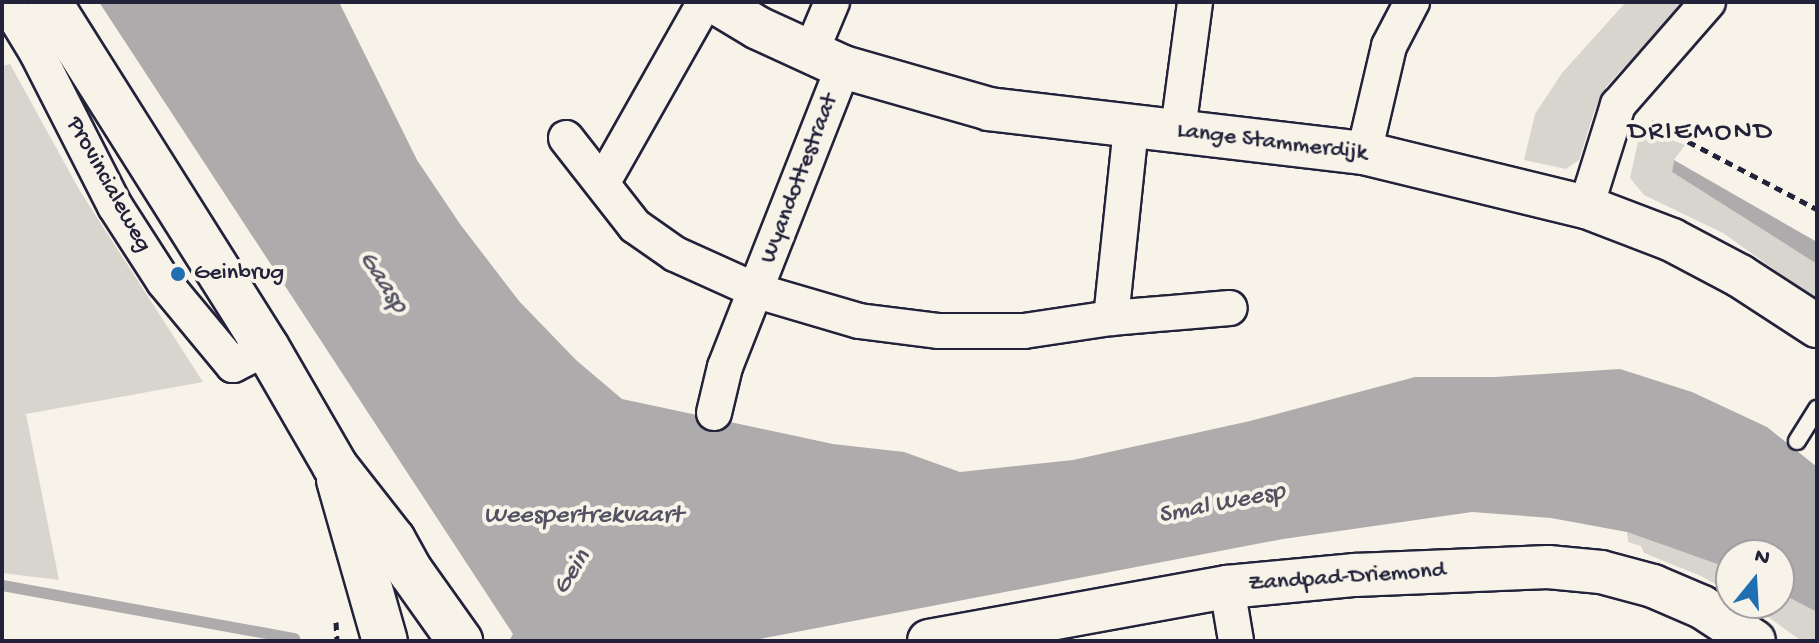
<!DOCTYPE html>
<html>
<head>
<meta charset="utf-8">
<style>
	body { margin:0 }
	#map { position:relative; width:1819px; height:643px; overflow:hidden; background:#f7f3e8; font-family:"Gochi Hand",sans-serif }
	div>[style] { position:absolute }
	.green>* { inset:0; background:#d8d5cf }
	.water>* { inset:0; background:#aeabad }
	.stream>* { height:11px; margin:-5.5px; padding:0 5.5px; transform-origin:5.5px; border-radius:5.5px; background:#aeabad }
	.path>* { height:5px; margin-top:-2.5px; transform-origin:0; background:repeating-linear-gradient(90deg,#22223b 0 8px,transparent 0 14px) }
	.roads { filter:drop-shadow(2px 0 #22223b) drop-shadow(-2px 0 #22223b) drop-shadow(0 2px #22223b) drop-shadow(0 -2px #22223b) }
	.service>* { height:16px; margin:-8px; padding:0 8px; transform-origin:8px; border-radius:8px; background:#f7f3e8 }
	.minor>* { height:34px; margin:-17px; padding:0 17px; transform-origin:17px; border-radius:17px; background:#f7f3e8 }
	.tertiary>* { height:42px; margin:-21px; padding:0 21px; transform-origin:21px; border-radius:21px; background:#f7f3e8 }
	.primary>* { height:44px; margin:-22px; padding:0 22px; transform-origin:22px; border-radius:22px; background:#f7f3e8 }
	.dots>* { width:22px; height:22px; translate:-50% -50%; box-sizing:border-box; border:4px solid #f7f3e8; border-radius:50% }
	span { translate:-50% -50%; white-space:nowrap; text-align:center; line-height:1.15; -webkit-text-stroke:8px #f7f3e8; paint-order:stroke }
	.street-label { font-size:24px; color:#22223b }
	.poi-label { font-size:24px; color:#22223b }
	.left { translate:0 -50%; text-align:left }
	.water-label { font-size:26px; color:#535263; font-style:italic }
	.quarter-label { font-size:28px; color:#22223b; letter-spacing:2px }
	.frame { position:absolute; inset:0; border:4px solid #22223b; pointer-events:none }
	.north { position:absolute; left:1715px; top:539px; width:80px; height:80px; box-sizing:border-box; background:#f7f3e8; border:2px solid #a29fa3; border-radius:50%; rotate:18deg; font-size:22px; font-weight:700; line-height:32px; text-align:center; color:#22223b }
	.north::after { content:''; display:block; margin:auto; width:28px; height:36px; background:#1f6fb2; clip-path:polygon(50% 0,100% 100%,50% 72%,0 100%) }
</style>
</head>
<body>
<div id="map">
	<div class="green">
		<div style="clip-path:polygon(1626px 2px,1684px 2px,1606px 87px,1594px 112px,1579px 160px,1566px 169px,1524px 160px,1535px 114px,1562px 73px)"></div>
		<div style="clip-path:polygon(10px 64px,80px 191px,203px 382px,26px 414px,59px 580px,2px 573px,2px 66px)"></div>
		<div style="clip-path:polygon(1641px 128px,1685px 145px,1674px 160px,1672px 172px,1817px 264px,1817px 300px,1723px 233px,1644px 195px,1630px 178px)"></div>
		<div style="clip-path:polygon(1627px 532px,1731px 569px,1731px 593px,1701px 576px,1644px 553px,1641px 546px,1628px 542px)"></div>
		<div style="clip-path:polygon(1779px 591px,1817px 610px,1817px 641px,1800px 640px,1749px 603px,1779px 603px)"></div>
	</div>
	<div class="water">
		<div style="clip-path:polygon(99px 2px,339px 2px,417px 160px,460px 224px,519px 301px,576px 360px,622px 399px,833px 444px,904px 452px,960px 472px,1073px 460px,1250px 421px,1415px 377px,1495px 377px,1620px 369px,1692px 392px,1767px 427px,1817px 467px,1817px 612px,1779px 592px,1779px 555px,1731px 555px,1731px 569px,1627px 532px,1551px 518px,1472px 512px,1283px 539px,749px 641px,509px 641px,513px 634px)"></div>
		<div style="clip-path:polygon(1674px 160px,1817px 242px,1817px 264px,1672px 172px)"></div>
	</div>
	<div class="stream">
		<div style="left:2px;top:585px;width:297px;rotate:10.3deg"></div>
	</div>
	<div class="path">
		<div style="left:1651px;top:122px;width:187px;rotate:27.7deg"></div>
		<div style="left:336px;top:622px;width:19px;rotate:87deg"></div>
	</div>
	<div class="roads">
		<div class="service">
			<div style="left:1797px;top:441px;width:38px;rotate:-58deg"></div>
		</div>
		<div class="minor">
			<div style="left:6px;top:2px;width:60px;rotate:58.7deg"></div>
			<div style="left:37px;top:53px;width:172px;rotate:63deg"></div>
			<div style="left:115px;top:206px;width:90px;rotate:57.2deg"></div>
			<div style="left:164px;top:282px;width:108px;rotate:50.3deg"></div>
			<div style="left:233px;top:365px;width:38px;rotate:-27deg"></div>
			<div style="left:811px;top:52px;width:54px;rotate:-67.2deg"></div>
			<div style="left:1178px;top:130px;width:129px;rotate:-82.4deg"></div>
			<div style="left:566px;top:138px;width:112px;rotate:51.9deg"></div>
			<div style="left:635px;top:226px;width:49px;rotate:35deg"></div>
			<div style="left:675px;top:254px;width:90px;rotate:24.3deg"></div>
			<div style="left:757px;top:291px;width:106px;rotate:16.4deg"></div>
			<div style="left:859px;top:321px;width:81px;rotate:7.1deg"></div>
			<div style="left:939px;top:331px;width:85px"></div>
			<div style="left:1024px;top:331px;width:88px;rotate:-8.5deg"></div>
			<div style="left:1111px;top:318px;width:119px;rotate:-4.8deg"></div>
			<div style="left:1364px;top:153px;width:110px;rotate:-76.8deg"></div>
			<div style="left:1389px;top:46px;width:50px;rotate:-62.4deg"></div>
			<div style="left:603px;top:182px;width:207px;rotate:-60.5deg"></div>
			<div style="left:1586px;top:207px;width:107px;rotate:-72.6deg"></div>
			<div style="left:1618px;top:105px;width:137px;rotate:-48.9deg"></div>
			<div style="left:1111px;top:318px;width:192px;rotate:-84deg"></div>
			<div style="left:714px;top:413px;width:47px;rotate:-76.6deg"></div>
			<div style="left:725px;top:367px;width:322px;rotate:-68.5deg"></div>
			<div style="left:1227px;top:587px;width:55px;rotate:80.5deg"></div>
		</div>
		<div class="tertiary">
			<div style="left:715px;top:2px;width:50px;rotate:31.2deg"></div>
			<div style="left:758px;top:28px;width:94px;rotate:24.6deg"></div>
			<div style="left:843px;top:67px;width:152px;rotate:16deg"></div>
			<div style="left:989px;top:109px;width:378px;rotate:6.7deg"></div>
			<div style="left:1364px;top:153px;width:228px;rotate:13.7deg"></div>
			<div style="left:1586px;top:207px;width:92px;rotate:21deg"></div>
			<div style="left:1672px;top:240px;width:77px;rotate:27.9deg"></div>
			<div style="left:1740px;top:276px;width:92px;rotate:33deg"></div>
			<div style="left:929px;top:641px;width:303px;rotate:-10.3deg"></div>
			<div style="left:1227px;top:587px;width:129px;rotate:-5.4deg"></div>
			<div style="left:1355px;top:575px;width:193px;rotate:-2.4deg"></div>
			<div style="left:1548px;top:567px;width:53px;rotate:5.4deg"></div>
			<div style="left:1601px;top:572px;width:54px;rotate:15.1deg"></div>
			<div style="left:1653px;top:586px;width:53px;rotate:23.2deg"></div>
			<div style="left:1702px;top:607px;width:62px;rotate:33.2deg"></div>
		</div>
		<div class="primary">
			<div style="left:49px;top:2px;width:409px;rotate:57.8deg"></div>
			<div style="left:267px;top:348px;width:136px;rotate:60deg"></div>
			<div style="left:335px;top:466px;width:94px;rotate:51.9deg"></div>
			<div style="left:393px;top:540px;width:37px;rotate:61deg"></div>
			<div style="left:411px;top:572px;width:85px;rotate:54.6deg"></div>
			<div style="left:339px;top:480px;width:167px;rotate:74.1deg"></div>
		</div>
	</div>
	<div class="dots">
		<div style="left:178px;top:274px;background:#1f6fb2"></div>
	</div>
	<div class="street-label">
		<span style="left:1272px;top:143px;rotate:7deg">Lange Stammerdijk</span>
		<span style="left:800px;top:179px;rotate:-69deg">Wyandottestraat</span>
		<span style="left:108px;top:185px;rotate:61deg">Provincialeweg</span>
		<span style="left:1347px;top:578px;rotate:-4deg">Zandpad-Driemond</span>
	</div>
	<div class="poi-label">
		<span class="left" style="left:194px;top:274px">Geinbrug</span>
	</div>
	<div class="water-label">
		<span style="left:382px;top:283px;rotate:57deg">Gaasp</span>
		<span style="left:1222px;top:505px;rotate:-11deg">Smal Weesp</span>
		<span style="left:583px;top:517px">Weespertrekvaart</span>
		<span style="left:573px;top:573px;rotate:-57deg">Gein</span>
	</div>
	<div class="quarter-label">
		<span style="left:1701px;top:133px">DRIEMOND</span>
	</div>
	<div class="frame"></div>
	<div class="north">N</div>
</div>
</body>
</html>
